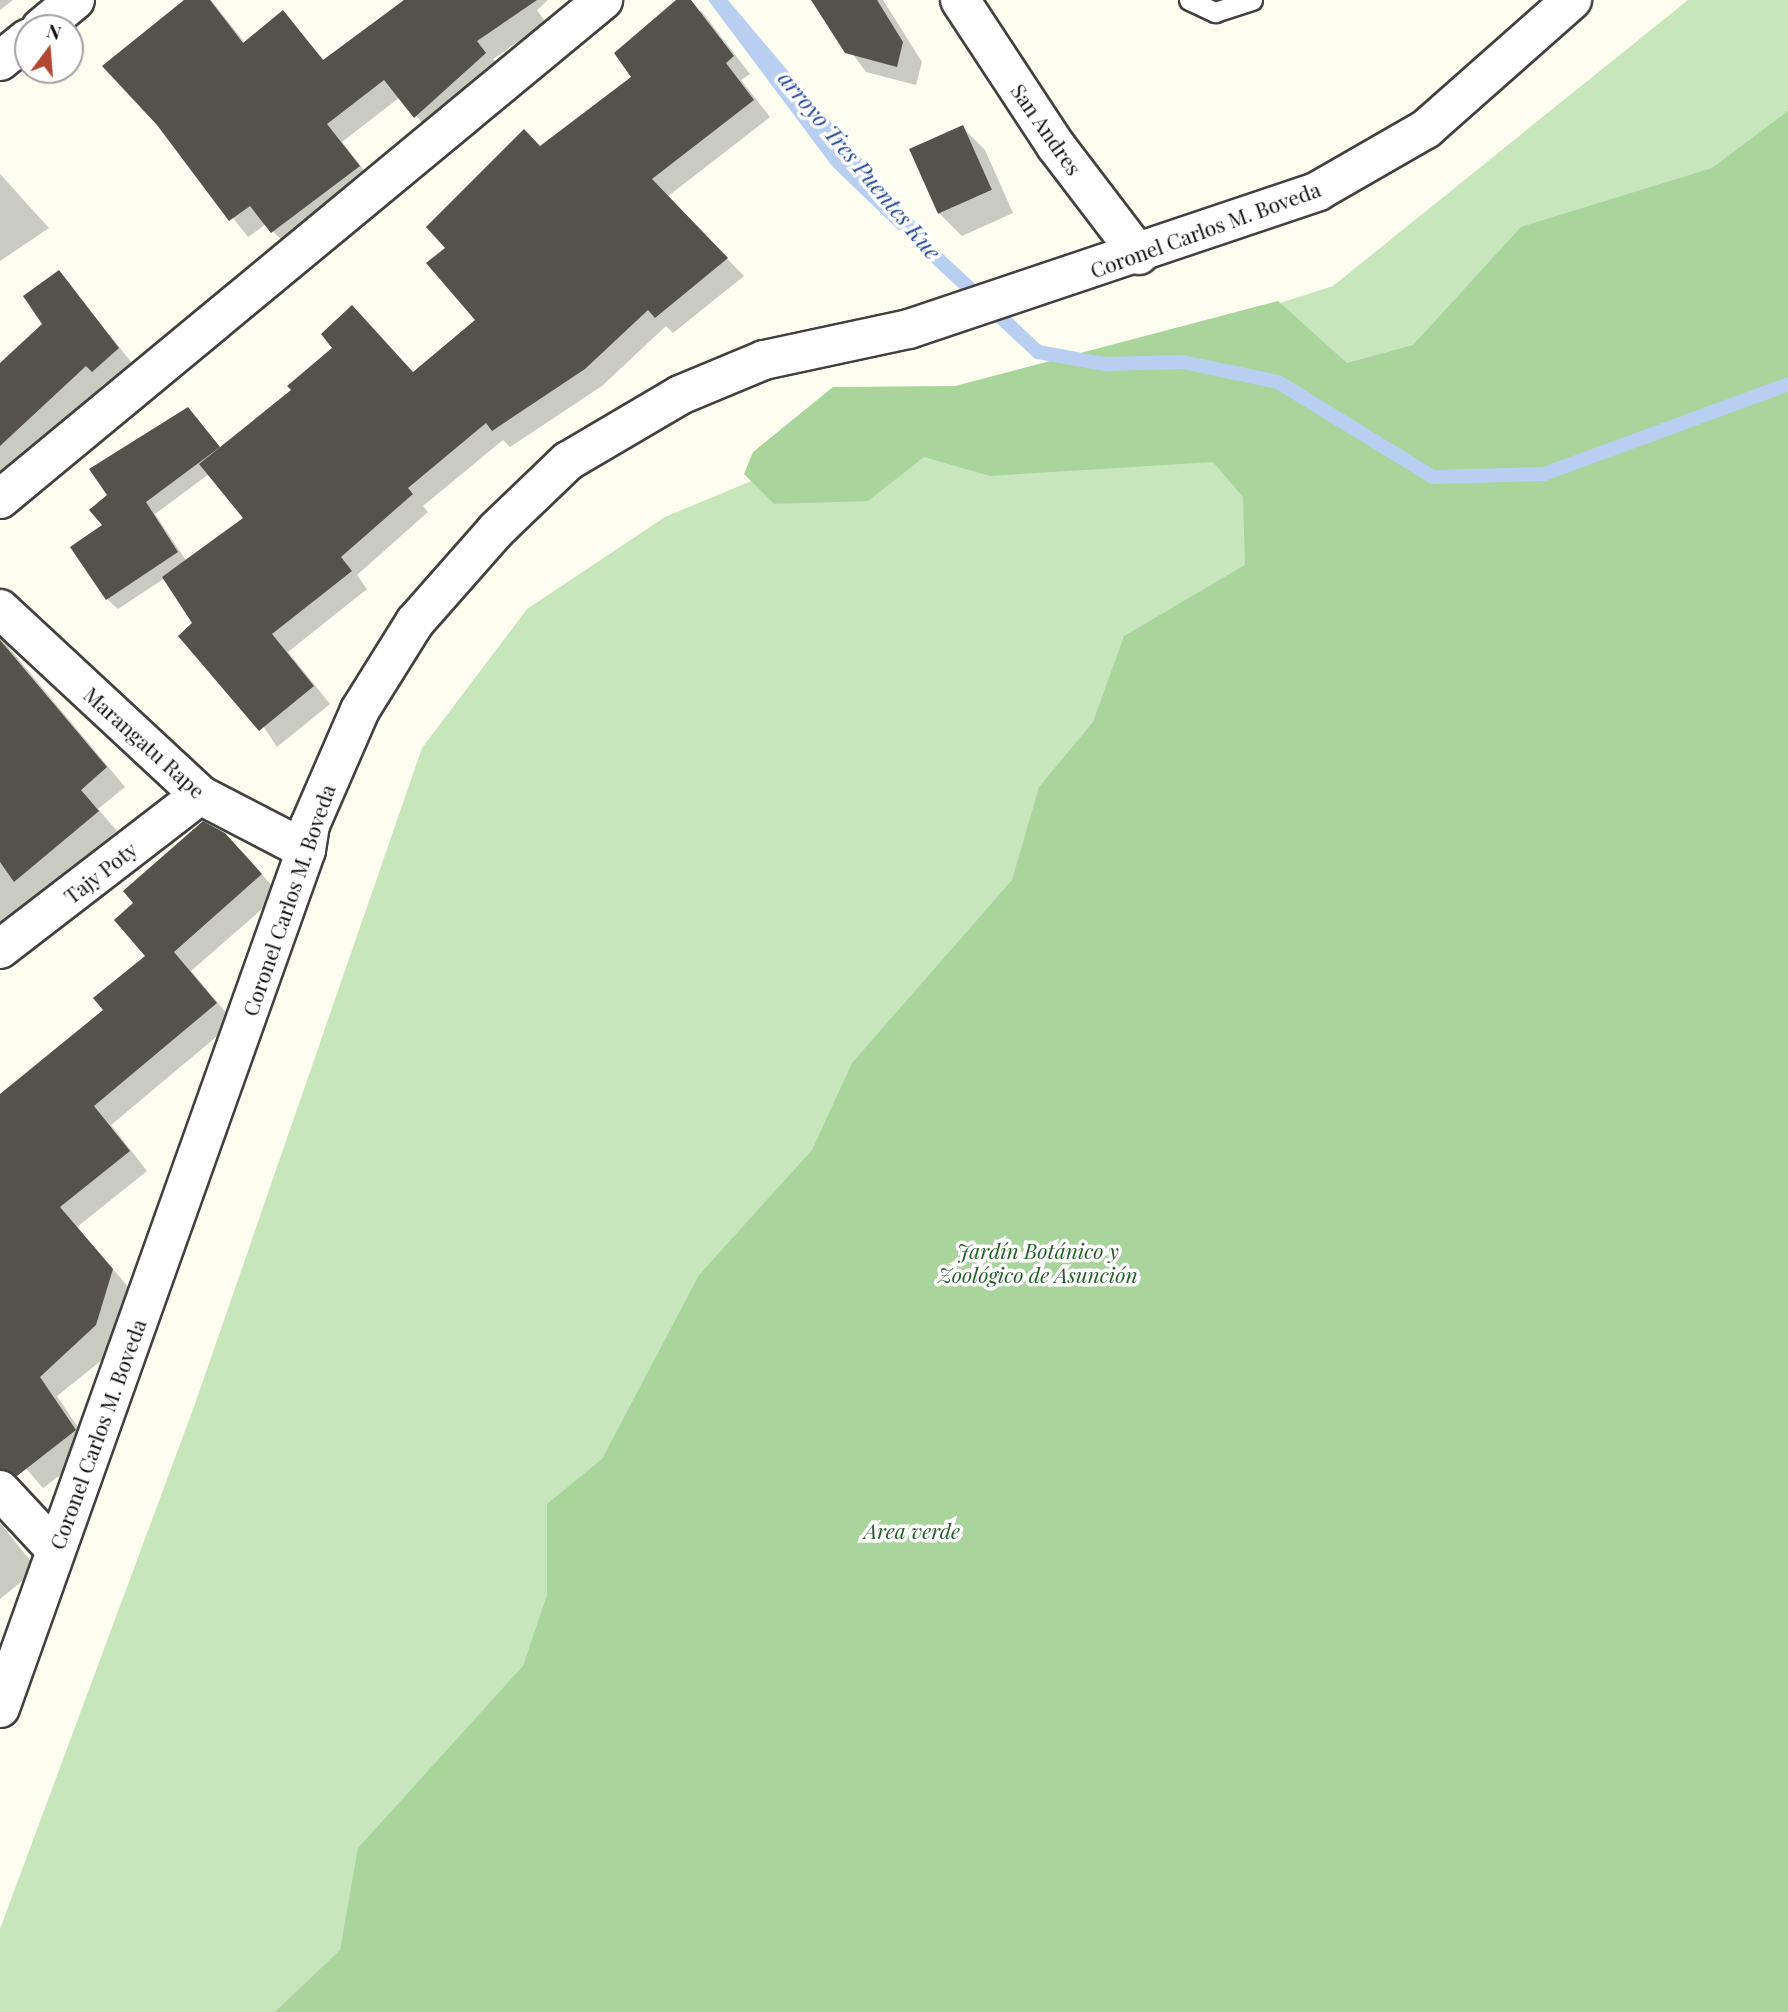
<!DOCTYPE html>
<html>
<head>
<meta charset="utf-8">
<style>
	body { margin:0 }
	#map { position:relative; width:1788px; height:2012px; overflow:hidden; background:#fdfef0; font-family:"Playfair Display",serif }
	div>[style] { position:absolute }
	.green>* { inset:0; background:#c8e6bc }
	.forest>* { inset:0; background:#a9d59c }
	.water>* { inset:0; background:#b8cff1 }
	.shadow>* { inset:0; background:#0003 }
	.stream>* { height:14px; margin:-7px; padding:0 7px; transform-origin:7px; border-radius:7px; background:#b8cff1 }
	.building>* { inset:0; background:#55514b; transform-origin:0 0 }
	.roads { filter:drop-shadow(2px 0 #414141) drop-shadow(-2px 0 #414141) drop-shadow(0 2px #414141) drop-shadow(0 -2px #414141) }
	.service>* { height:19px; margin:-9.5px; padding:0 9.5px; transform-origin:9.5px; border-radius:9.5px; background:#fff }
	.minor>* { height:38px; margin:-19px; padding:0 19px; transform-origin:19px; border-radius:19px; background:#fff }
	.tertiary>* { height:38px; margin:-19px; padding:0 19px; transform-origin:19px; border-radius:19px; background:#fff }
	span { translate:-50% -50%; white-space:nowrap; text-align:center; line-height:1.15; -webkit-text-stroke:7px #fff; paint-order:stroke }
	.street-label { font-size:21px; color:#0e0e0e }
	.park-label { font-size:21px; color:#236024; font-style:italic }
	.water-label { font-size:23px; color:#214896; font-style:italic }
	.north { position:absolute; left:14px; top:14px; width:70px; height:70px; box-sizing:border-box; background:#fff; border:2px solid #9f9f9f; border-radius:50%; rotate:16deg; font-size:19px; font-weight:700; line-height:28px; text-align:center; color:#0e0e0e }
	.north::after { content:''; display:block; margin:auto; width:24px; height:32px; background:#b34831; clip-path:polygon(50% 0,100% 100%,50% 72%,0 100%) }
</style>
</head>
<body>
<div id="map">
	<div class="green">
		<div style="clip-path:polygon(1688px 0,1788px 0,1788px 2012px,0 2012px,0 1929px,195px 1404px,422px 748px,527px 609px,665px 517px,828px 449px,1333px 286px)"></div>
	</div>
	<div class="forest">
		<div style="clip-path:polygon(1788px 111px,1788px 2012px,275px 2012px,340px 1950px,358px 1848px,523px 1666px,547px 1595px,547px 1504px,602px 1459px,699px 1275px,812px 1150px,852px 1063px,1012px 880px,1039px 787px,1093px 722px,1124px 636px,1245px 565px,1243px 497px,1213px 462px,990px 476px,924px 457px,868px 501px,774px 504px,744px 474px,753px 452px,833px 387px,955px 386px,1278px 301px,1347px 363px,1413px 345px,1521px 227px,1712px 168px)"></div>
	</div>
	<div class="water">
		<div style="clip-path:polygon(708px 0,728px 0,954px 268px,943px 273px,832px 166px)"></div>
	</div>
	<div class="shadow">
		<div style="clip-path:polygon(0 0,13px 0,0 10px)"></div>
		<div style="clip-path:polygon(187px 0,211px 0,245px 43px,282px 13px,325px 61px,404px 0,548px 0,537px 10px,546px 23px,493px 59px,502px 71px,432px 134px,400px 97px,342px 142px,375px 184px,290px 249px,266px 224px,248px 237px,159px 124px)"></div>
		<div style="clip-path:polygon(evenodd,680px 0,702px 12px,750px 74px,741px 80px,770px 117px,667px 197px,744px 276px,673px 333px,666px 326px,602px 386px,510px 447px,503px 440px,423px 506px,428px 512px,357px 575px,367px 589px,288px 652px,330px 704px,277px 747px,165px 578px,118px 609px,107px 599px,105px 526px,198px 420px,221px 449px,414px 374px,477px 321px,447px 249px,541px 148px,634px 77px,680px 0,209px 474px,246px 519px,187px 562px,155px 514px,209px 474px)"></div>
		<div style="clip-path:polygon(813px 0,883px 0,922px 62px,916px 85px,866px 72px)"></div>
		<div style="clip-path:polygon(962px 127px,985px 150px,1013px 213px,962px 236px,939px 213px)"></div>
		<div style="clip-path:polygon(0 174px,49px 228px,0 261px)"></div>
		<div style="clip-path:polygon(59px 272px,136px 368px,111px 389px,105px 383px,0 481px,0 365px,45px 324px)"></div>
		<div style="clip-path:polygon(0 637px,125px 787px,98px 809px,117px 831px,54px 882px,58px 887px,0 925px)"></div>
		<div style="clip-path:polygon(243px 853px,279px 894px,191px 971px,234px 1022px,111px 1125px,147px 1171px,77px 1227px,130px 1289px,112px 1352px,57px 1396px,93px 1450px,43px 1488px,0 1439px,0 1114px,105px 1010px)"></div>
		<div style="clip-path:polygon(0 1523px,37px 1569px,0 1599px)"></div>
	</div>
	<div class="stream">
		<div style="left:938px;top:259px;width:137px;rotate:42.9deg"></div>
		<div style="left:1038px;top:352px;width:68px;rotate:10.2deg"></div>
		<div style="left:1105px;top:364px;width:78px;rotate:-1.5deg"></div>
		<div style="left:1183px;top:362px;width:97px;rotate:11.9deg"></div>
		<div style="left:1278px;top:382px;width:182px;rotate:31.5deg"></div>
		<div style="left:1433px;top:477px;width:111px;rotate:-1.5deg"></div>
		<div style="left:1544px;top:474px;width:260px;rotate:-20.2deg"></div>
	</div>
	<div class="building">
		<div style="clip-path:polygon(184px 0,210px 0,243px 43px,283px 10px,323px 60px,404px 0,537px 0,477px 41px,486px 53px,414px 118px,384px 80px,327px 124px,360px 166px,271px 233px,250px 206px,229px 221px,157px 125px,102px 66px)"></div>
		<div style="clip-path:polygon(676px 0,691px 0,734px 56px,726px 63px,754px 100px,652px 179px,728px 258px,655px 318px,648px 310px,585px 369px,492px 431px,486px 423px,408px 488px,413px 494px,341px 557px,352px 571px,272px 634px,314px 686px,259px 731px,178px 636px,192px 623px,162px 577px,243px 518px,199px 464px,291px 390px,287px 386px,332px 348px,321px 334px,352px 305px,413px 372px,475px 320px,426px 263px,445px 248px,426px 227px,524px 129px,540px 146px,631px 77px,614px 53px)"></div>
		<div style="clip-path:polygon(811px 0,877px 0,903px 42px,897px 67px,845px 53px)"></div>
		<div style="left:963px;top:125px;width:71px;height:59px;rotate:66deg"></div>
		<div style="clip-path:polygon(59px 270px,119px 348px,92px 372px,86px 366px,0 446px,0 363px,42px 324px,23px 296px)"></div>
		<div style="clip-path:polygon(188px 407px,220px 447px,146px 502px,178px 552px,106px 600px,70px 547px,102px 525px,89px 510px,107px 495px,89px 469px)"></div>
		<div style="clip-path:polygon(0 640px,107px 767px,81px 790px,99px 811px,14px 882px,0 862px)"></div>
		<div style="clip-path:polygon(203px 821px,225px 833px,262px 874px,174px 952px,217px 1003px,94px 1106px,130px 1151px,60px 1207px,113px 1269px,96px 1325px,40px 1377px,76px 1430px,17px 1476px,0 1469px,0 1094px,103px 1010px,93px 998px,145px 956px,114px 920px,133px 903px,123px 891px)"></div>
	</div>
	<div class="roads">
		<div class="service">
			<div style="left:1189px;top:0;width:29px;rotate:25deg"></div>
			<div style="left:1215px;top:12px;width:39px;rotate:-18deg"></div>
		</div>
		<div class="minor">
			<div style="left:960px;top:0;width:175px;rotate:56.7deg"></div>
			<div style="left:1056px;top:146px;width:137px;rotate:52.7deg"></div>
			<div style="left:41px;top:28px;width:44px;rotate:-39.5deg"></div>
			<div style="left:0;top:61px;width:36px;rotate:-39deg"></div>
			<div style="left:0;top:499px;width:783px;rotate:-39.61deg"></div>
			<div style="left:0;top:609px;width:273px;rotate:42.9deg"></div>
			<div style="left:200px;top:795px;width:119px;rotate:27.4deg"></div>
			<div style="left:0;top:949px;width:252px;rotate:-37.6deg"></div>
			<div style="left:0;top:1490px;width:82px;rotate:47deg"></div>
		</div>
		<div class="tertiary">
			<div style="left:0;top:1708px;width:911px;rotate:-70.37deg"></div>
			<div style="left:306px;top:850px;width:25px;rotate:-81deg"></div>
			<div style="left:310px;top:825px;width:125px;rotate:-66.5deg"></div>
			<div style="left:360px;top:710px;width:104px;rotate:-58deg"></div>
			<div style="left:415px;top:622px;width:123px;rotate:-48.6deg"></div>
			<div style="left:496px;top:530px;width:100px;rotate:-43.8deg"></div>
			<div style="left:568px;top:461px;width:130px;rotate:-30.5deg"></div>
			<div style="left:680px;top:395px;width:91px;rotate:-22.6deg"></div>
			<div style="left:764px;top:360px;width:148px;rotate:-12.1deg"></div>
			<div style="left:909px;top:329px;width:432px;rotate:-18.6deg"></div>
			<div style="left:1318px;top:191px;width:125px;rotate:-29.9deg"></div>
			<div style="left:1426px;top:129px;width:195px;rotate:-41.5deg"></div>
		</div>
	</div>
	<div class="street-label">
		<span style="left:1047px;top:129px;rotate:55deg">San Andres</span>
		<span style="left:1205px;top:229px;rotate:-20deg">Coronel Carlos M. Boveda</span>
		<span style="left:145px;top:742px;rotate:42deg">Marangatu Rape</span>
		<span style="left:100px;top:872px;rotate:-38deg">Tajy Poty</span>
		<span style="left:288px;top:900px;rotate:-71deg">Coronel Carlos M. Boveda</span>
		<span style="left:97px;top:1434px;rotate:-70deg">Coronel Carlos M. Boveda</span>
	</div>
	<div class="park-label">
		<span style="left:1038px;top:1262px">Jardín Botánico y<br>Zoológico de Asunción</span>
		<span style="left:912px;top:1530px">Area verde</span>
	</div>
	<div class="water-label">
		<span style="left:860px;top:165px;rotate:50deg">arroyo Tres Puentes Kue</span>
	</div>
	<div class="north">N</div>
</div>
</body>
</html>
